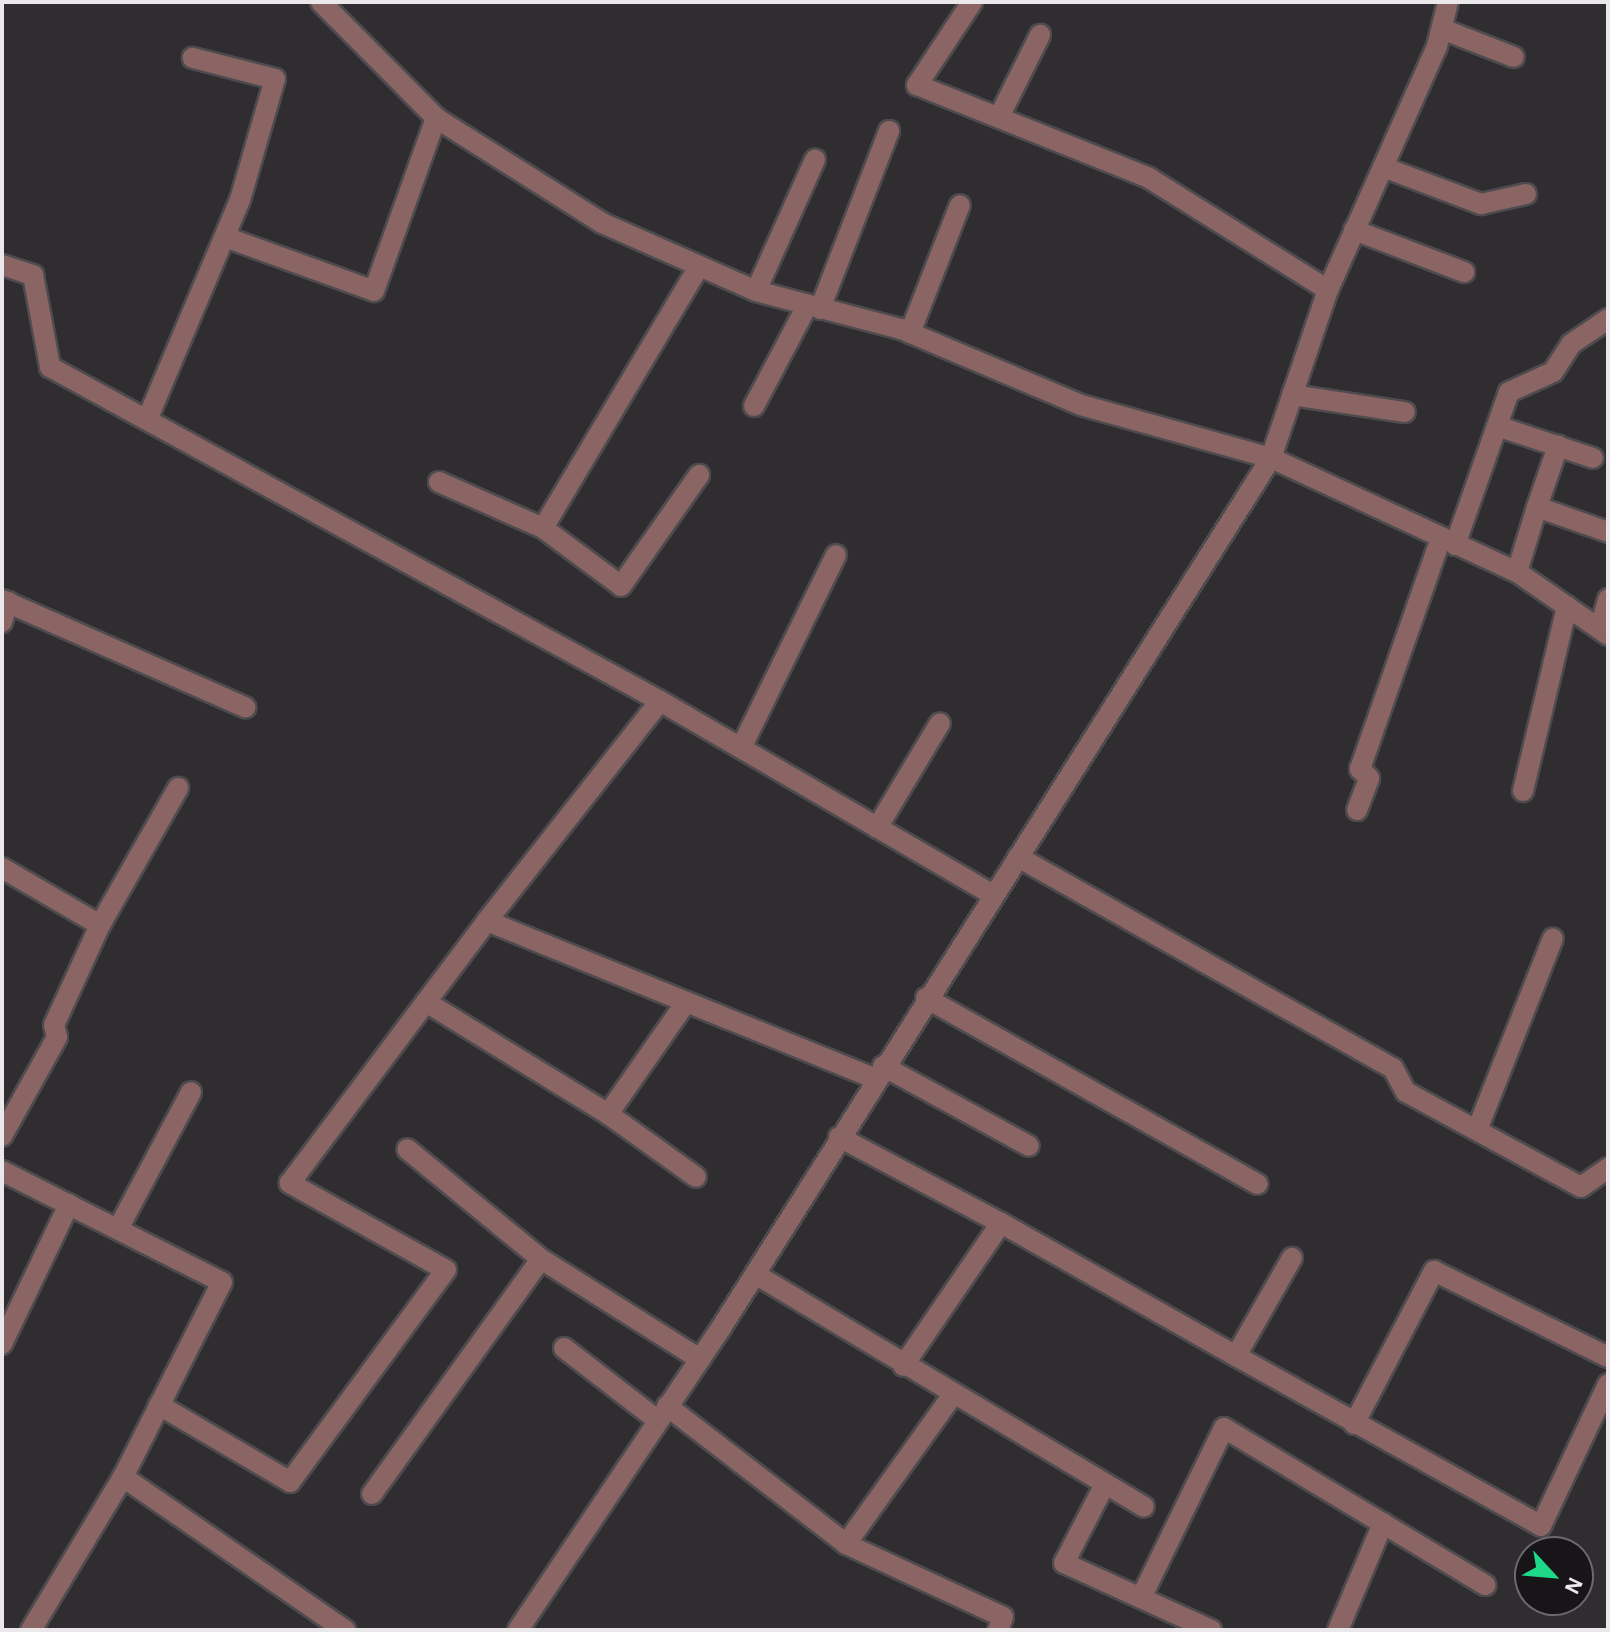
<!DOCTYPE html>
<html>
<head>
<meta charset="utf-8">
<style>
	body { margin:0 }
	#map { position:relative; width:1610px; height:1632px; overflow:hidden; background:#302d30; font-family:"Alegreya Sans",sans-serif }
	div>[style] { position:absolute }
	.roads { filter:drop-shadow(2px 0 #4e4b4e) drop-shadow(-2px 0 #4e4b4e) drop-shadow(0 2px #4e4b4e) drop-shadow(0 -2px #4e4b4e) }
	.minor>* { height:20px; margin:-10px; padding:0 10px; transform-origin:10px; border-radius:10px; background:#8b6464 }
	span { translate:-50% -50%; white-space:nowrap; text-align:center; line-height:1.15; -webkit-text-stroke:8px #171517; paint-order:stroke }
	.frame { position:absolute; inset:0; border:4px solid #eae8eb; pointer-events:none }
	.north { position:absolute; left:1514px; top:1536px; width:80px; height:80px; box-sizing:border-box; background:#171517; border:2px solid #6b696c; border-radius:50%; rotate:116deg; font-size:22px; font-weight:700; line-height:32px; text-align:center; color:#eae8eb }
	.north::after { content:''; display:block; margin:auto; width:28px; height:36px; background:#1dd988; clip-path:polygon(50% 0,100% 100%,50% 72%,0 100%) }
</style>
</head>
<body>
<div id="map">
	<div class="roads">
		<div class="minor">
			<div style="left:321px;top:2px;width:163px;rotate:45.2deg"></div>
			<div style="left:436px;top:118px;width:196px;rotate:32.3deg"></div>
			<div style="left:602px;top:223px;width:168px;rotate:23.8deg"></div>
			<div style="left:756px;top:291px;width:150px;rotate:14.7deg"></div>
			<div style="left:901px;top:329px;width:195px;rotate:22.9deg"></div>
			<div style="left:1081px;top:405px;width:197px;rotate:15.6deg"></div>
			<div style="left:1271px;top:458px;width:271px;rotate:24.9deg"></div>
			<div style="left:1517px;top:572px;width:111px;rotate:34.7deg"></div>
			<div style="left:972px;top:2px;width:100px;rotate:123.5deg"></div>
			<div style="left:917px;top:85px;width:250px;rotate:21.8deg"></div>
			<div style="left:1149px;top:178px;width:211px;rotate:32deg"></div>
			<div style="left:1442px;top:29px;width:77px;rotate:21.3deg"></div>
			<div style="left:999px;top:117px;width:92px;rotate:-63.4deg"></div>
			<div style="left:1383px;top:167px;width:105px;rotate:20.7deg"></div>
			<div style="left:1481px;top:204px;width:46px;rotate:-12.5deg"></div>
			<div style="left:1354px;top:230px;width:118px;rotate:20.9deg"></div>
			<div style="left:225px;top:237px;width:158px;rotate:19.9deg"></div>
			<div style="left:374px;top:291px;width:184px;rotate:-70.3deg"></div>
			<div style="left:2px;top:265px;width:33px;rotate:18deg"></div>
			<div style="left:33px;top:275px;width:94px;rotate:79.5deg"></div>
			<div style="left:50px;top:367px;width:695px;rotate:28.7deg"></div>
			<div style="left:660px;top:701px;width:385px;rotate:30.2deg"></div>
			<div style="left:756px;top:291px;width:144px;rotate:-65.8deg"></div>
			<div style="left:820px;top:309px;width:191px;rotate:-68.8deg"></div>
			<div style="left:910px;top:333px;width:137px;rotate:-68.7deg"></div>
			<div style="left:1292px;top:395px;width:114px;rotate:8.6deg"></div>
			<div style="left:754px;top:406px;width:113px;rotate:-62.1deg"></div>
			<div style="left:147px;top:420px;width:239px;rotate:-67.1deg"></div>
			<div style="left:240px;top:200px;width:126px;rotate:-73.9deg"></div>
			<div style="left:275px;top:79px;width:85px;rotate:-165.6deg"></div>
			<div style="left:1497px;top:426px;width:101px;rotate:18.4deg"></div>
			<div style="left:439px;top:482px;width:114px;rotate:23.9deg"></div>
			<div style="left:543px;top:528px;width:305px;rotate:-59.2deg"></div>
			<div style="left:1537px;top:507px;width:65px;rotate:-71deg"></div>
			<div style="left:543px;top:528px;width:97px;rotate:36.6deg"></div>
			<div style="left:621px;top:586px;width:136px;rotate:-54.9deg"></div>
			<div style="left:1455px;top:545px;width:162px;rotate:-70.6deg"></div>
			<div style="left:1509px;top:392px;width:48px;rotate:-24.4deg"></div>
			<div style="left:1553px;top:372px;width:33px;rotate:-57deg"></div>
			<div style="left:1571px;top:344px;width:45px;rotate:-34deg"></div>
			<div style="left:1517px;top:572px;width:68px;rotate:-72.9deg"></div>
			<div style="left:1537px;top:507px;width:75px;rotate:19.4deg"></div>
			<div style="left:2px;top:600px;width:266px;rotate:23.8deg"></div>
			<div style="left:2px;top:622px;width:21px;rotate:-73deg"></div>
			<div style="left:1600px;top:629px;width:31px;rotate:-75deg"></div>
			<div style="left:660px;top:701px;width:280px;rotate:128.2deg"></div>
			<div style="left:487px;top:921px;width:420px;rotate:22.1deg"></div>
			<div style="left:741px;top:748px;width:215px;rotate:-63.8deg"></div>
			<div style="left:1523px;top:791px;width:190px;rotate:-76.6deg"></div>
			<div style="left:1357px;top:810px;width:34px;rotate:-69deg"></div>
			<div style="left:1369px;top:778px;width:13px;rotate:-135deg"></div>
			<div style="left:1360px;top:769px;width:245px;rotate:-70.7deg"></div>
			<div style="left:877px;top:828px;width:122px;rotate:-59deg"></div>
			<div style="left:1018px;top:857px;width:430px;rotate:29.4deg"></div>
			<div style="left:1393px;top:1068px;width:27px;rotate:62deg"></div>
			<div style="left:1406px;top:1092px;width:199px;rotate:28.5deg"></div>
			<div style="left:1581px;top:1187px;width:33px;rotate:-35deg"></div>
			<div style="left:2px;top:868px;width:113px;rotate:30.2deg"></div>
			<div style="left:487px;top:921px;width:101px;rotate:127deg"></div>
			<div style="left:426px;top:1002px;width:214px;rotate:31.6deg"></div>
			<div style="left:608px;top:1114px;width:136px;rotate:-55.1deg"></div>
			<div style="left:926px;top:998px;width:380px;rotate:29.3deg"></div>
			<div style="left:883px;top:1066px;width:166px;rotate:28.7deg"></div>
			<div style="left:608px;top:1114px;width:108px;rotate:35.6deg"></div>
			<div style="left:1477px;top:1130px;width:206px;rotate:-68.4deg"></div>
			<div style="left:2px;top:1136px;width:113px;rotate:-60.9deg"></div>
			<div style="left:57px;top:1037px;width:12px;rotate:-104deg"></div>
			<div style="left:54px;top:1025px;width:110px;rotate:-65.3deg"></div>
			<div style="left:100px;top:925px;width:158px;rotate:-60.3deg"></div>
			<div style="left:839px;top:1137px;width:183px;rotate:28deg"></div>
			<div style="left:1001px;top:1223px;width:173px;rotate:124.4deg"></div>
			<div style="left:2px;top:1171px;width:246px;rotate:26.8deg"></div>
			<div style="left:222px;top:1282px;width:219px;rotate:116.9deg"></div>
			<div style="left:123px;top:1477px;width:179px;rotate:121deg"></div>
			<div style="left:1001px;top:1223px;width:270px;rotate:29.5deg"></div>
			<div style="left:1236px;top:1356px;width:113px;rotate:-60.3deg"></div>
			<div style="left:118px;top:1229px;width:155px;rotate:-61.9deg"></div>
			<div style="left:541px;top:1259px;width:188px;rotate:32.2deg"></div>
			<div style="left:755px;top:1274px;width:453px;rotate:30.9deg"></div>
			<div style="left:2px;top:1344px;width:155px;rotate:-64.4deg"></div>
			<div style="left:564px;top:1348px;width:118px;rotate:37.7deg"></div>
			<div style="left:1236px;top:1356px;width:349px;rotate:29.1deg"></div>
			<div style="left:1541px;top:1526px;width:157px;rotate:-64.7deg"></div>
			<div style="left:159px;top:1405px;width:152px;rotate:30.4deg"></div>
			<div style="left:290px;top:1482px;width:263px;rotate:-53.7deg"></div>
			<div style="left:446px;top:1270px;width:179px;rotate:-150.9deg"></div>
			<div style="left:290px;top:1183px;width:226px;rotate:-53.1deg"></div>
			<div style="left:667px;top:1406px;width:226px;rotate:37.6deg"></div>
			<div style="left:846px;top:1544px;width:182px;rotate:-54.4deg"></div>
			<div style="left:1354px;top:1424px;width:173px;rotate:-62.4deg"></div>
			<div style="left:1434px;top:1271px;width:194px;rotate:26.3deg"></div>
			<div style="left:123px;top:1477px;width:270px;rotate:34.6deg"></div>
			<div style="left:1105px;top:1484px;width:89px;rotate:117.4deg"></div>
			<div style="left:1064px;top:1563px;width:162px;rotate:24.5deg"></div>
			<div style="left:372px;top:1494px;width:289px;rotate:-54.3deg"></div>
			<div style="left:541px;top:1259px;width:173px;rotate:-140.6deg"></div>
			<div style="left:846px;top:1544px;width:173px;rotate:24.9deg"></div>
			<div style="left:1003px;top:1617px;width:14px;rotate:111deg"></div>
			<div style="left:1141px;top:1598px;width:189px;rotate:-64deg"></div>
			<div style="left:1224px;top:1428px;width:305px;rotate:31deg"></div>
			<div style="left:518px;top:1630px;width:364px;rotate:-56.1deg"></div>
			<div style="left:721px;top:1328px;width:1029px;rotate:-57.7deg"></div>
			<div style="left:1271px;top:458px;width:177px;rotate:-71.3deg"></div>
			<div style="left:1328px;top:290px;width:267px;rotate:-65.9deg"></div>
			<div style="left:1437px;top:46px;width:45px;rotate:-76deg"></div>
			<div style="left:1338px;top:1630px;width:116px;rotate:-67.2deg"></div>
		</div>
	</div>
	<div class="frame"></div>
	<div class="north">N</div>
</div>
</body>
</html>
